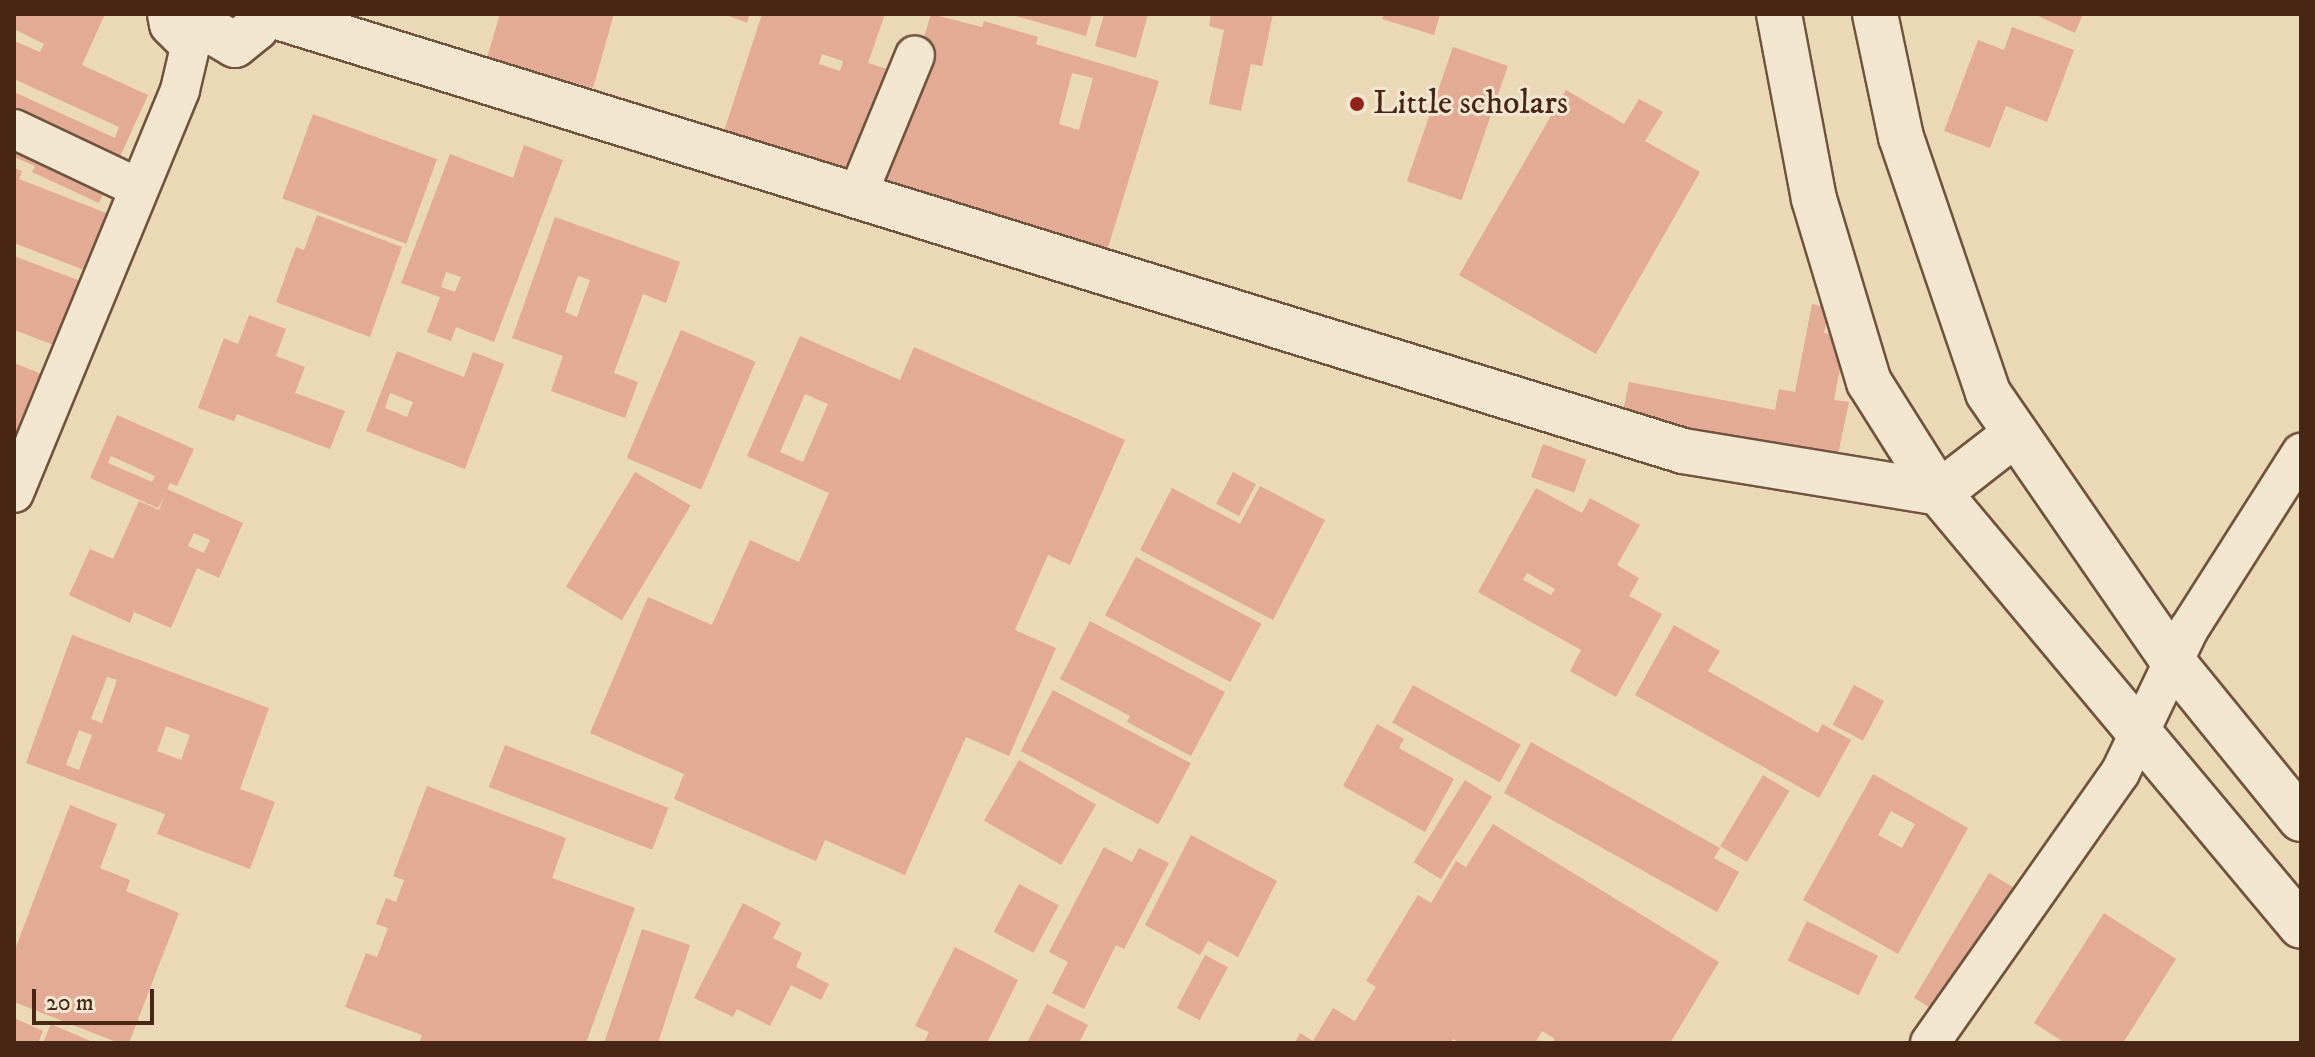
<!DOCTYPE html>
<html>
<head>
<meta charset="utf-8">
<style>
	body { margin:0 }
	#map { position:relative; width:2315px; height:1057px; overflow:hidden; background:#ebd8b6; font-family:"IM FELL DW Pica",serif }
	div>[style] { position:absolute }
	.building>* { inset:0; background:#e3aa95; transform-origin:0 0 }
	.roads { filter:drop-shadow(2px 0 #70533c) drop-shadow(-2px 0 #70533c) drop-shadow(0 2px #70533c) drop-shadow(0 -2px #70533c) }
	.street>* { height:38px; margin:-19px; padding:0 19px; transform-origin:19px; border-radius:19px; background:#f2e6d0 }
	.secondary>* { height:44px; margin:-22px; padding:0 22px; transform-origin:22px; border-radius:22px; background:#f2e6d0 }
	.dots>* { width:22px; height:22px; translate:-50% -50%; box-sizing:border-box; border:4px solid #f2e6d0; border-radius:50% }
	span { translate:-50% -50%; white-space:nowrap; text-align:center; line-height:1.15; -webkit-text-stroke:6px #f2e6d0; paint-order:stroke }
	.poi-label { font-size:34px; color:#472714 }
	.left { translate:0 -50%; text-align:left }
	.frame { position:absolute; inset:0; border:16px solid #472714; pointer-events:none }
	.scale { position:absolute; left:32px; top:989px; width:122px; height:36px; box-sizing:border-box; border:4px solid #472714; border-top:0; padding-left:10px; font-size:24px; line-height:28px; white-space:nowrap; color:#472714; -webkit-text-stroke:6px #f2e6d0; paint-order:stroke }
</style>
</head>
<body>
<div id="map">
	<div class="building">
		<div style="clip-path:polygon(14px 14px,105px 14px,82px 65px,148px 95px,99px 203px,32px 172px,35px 166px,14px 157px,14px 92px,115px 138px,119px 127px,14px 79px,14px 41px,40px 52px,44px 44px,14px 29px)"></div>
		<div style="clip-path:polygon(500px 14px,614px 14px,593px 88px,487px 58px)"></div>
		<div style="clip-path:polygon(724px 14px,750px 14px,747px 23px)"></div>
		<div style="clip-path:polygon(evenodd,762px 14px,885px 14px,868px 63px,890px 70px,855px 178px,723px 134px,762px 14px,822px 54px,843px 61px,840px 71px,819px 64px,822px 54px)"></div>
		<div style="clip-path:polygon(evenodd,931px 14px,982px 27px,984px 21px,1038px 37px,1036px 44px,1159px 81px,1107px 251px,870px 177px,894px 134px,931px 14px,1072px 73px,1093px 78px,1079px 130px,1059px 124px,1072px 73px)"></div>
		<div style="clip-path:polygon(1009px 14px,1092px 14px,1086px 36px)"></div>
		<div style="clip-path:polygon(1104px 14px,1148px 14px,1136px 58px,1095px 46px)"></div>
		<div style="clip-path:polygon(1211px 14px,1273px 14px,1262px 66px,1251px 64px,1241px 111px,1209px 104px,1224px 30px,1209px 26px)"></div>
		<div style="clip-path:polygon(1384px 14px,1440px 14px,1434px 35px,1382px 19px)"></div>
		<div style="clip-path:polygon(2034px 14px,2083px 14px,2075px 33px)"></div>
		<div style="clip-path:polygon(2012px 27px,2074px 50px,2047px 122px,2006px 106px,1990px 148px,1944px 131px,1978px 40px,2004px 50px)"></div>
		<div style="left:1453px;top:47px;width:58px;height:142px;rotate:19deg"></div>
		<div style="clip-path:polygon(1566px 90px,1624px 124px,1639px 99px,1663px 112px,1645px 141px,1700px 172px,1596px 354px,1459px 275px)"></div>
		<div style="left:313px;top:114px;width:132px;height:90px;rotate:20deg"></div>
		<div style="clip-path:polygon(evenodd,524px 145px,563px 160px,494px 342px,456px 327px,451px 341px,427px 332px,440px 297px,401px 283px,450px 154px,513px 178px,524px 145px,446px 272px,461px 277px,455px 292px,441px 287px,446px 272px)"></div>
		<div style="clip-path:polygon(14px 168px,22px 171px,19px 179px,119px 218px,97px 275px,14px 243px)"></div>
		<div style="clip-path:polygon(317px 215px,402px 247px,370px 337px,276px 302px,296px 247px,304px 250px)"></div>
		<div style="clip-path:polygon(evenodd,555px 217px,680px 262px,666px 303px,643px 294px,614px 373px,638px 382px,625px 418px,551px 391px,563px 356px,512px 338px,555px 217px,578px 276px,590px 280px,577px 317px,565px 312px,578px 276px)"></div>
		<div style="clip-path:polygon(14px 256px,91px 285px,67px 350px,14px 330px)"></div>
		<div style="clip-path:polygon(1812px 304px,1829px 308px,1824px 333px,1846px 337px,1834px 400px,1849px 402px,1837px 459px,1622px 416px,1629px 382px,1775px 410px,1779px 389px,1795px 392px)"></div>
		<div style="clip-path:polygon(249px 315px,286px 329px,276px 356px,305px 367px,295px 393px,345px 411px,330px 449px,237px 414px,234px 421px,198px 408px,224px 338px,238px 344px)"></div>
		<div style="left:681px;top:330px;width:81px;height:139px;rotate:23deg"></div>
		<div style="clip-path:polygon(evenodd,800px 336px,900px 380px,914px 347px,1125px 440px,1070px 565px,1048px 555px,1015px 630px,1056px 648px,1009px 756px,966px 737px,905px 875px,825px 840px,816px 861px,674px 799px,684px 774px,590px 733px,648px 597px,712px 625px,750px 540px,799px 562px,829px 493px,747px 456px,800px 336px,805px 394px,828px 404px,803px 462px,780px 452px,805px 394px)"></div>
		<div style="clip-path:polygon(evenodd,397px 351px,464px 377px,473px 352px,504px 364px,465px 469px,366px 431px,397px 351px,390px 393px,413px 402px,407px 417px,385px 408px,390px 393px)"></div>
		<div style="clip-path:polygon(14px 363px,54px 379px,14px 479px)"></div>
		<div style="clip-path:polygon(evenodd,117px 415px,194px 449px,177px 486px,170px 483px,167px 489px,243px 523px,219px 578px,197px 568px,171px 628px,134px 612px,130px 623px,69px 595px,90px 549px,113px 559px,139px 501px,159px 510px,165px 495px,158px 508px,90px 478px,117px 415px,111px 456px,155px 476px,152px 482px,108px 463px,111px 456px,117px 415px,194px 533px,210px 540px,204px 553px,188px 546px,194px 533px)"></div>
		<div style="left:1543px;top:444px;width:46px;height:35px;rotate:20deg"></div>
		<div style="left:635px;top:472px;width:65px;height:134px;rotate:31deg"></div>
		<div style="left:1233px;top:472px;width:26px;height:36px;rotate:28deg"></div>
		<div style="clip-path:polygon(1260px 486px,1325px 520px,1273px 620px,1140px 550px,1172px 488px,1240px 524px)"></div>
		<div style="clip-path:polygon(evenodd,1536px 488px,1582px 513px,1590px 498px,1640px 525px,1617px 565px,1639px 578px,1629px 596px,1662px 614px,1616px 697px,1570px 671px,1581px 650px,1478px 592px,1536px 488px,1527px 573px,1555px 589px,1551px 595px,1523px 580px,1527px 573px)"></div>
		<div style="left:1136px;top:557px;width:142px;height:66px;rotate:28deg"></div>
		<div style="clip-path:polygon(1090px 621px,1225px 692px,1191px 756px,1127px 722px,1130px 716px,1060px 679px)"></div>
		<div style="clip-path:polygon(1674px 625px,1720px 651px,1708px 671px,1818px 733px,1822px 724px,1851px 740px,1819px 798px,1635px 695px)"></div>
		<div style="clip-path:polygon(evenodd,72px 635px,269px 708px,240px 789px,275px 802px,250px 869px,157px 834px,165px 814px,26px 763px,72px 635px,107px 677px,117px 680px,102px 723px,91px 719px,107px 677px,72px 635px,166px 726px,190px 735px,181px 760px,157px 751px,166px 726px,72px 635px,79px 730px,92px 735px,79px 770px,66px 765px,79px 730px)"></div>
		<div style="left:1413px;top:685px;width:123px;height:43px;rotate:29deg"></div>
		<div style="left:1854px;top:685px;width:34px;height:45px;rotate:28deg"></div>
		<div style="left:1053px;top:690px;width:156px;height:69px;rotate:28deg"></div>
		<div style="clip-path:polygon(1377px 724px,1404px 739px,1399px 748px,1454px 779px,1425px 832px,1343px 786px)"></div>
		<div style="clip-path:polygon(1531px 742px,1720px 848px,1714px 858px,1739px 872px,1717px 912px,1504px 793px)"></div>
		<div style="left:505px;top:745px;width:175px;height:45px;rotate:21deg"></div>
		<div style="left:1019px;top:760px;width:89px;height:70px;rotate:30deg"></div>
		<div style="clip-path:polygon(evenodd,1873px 774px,1968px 828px,1898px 954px,1803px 900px,1873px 774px,1891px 811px,1915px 824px,1902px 848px,1878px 835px,1891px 811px)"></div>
		<div style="left:1763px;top:775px;width:31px;height:83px;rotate:31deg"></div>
		<div style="left:1465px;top:780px;width:32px;height:97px;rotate:32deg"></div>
		<div style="clip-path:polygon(427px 786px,566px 838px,552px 878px,635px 908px,586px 1043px,419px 1043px,422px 1035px,345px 1007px,366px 953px,377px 957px,388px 928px,376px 924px,386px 898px,396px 902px,404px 880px,393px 876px)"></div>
		<div style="clip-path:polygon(70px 805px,117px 824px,100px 868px,130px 880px,126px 891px,179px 913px,129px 1043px,119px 1043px,14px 1002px,14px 952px)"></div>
		<div style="clip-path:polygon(1493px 824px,1719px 962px,1670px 1043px,1552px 1043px,1555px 1039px,1542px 1031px,1535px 1043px,1461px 1043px,1453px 1039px,1451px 1043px,1295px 1043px,1300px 1033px,1313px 1041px,1333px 1008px,1355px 1021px,1376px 987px,1366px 981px,1418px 895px,1431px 903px,1456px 861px,1466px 867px)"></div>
		<div style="clip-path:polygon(1191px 835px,1277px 881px,1238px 957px,1208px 941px,1200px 955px,1145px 925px)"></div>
		<div style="clip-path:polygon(1104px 847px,1132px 862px,1139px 848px,1169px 863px,1124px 949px,1116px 945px,1084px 1009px,1052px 993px,1068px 962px,1049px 952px)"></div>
		<div style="clip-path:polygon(1989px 873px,2031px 898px,1963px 1027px,1914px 998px)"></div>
		<div style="left:1019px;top:884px;width:45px;height:54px;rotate:28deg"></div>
		<div style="clip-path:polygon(743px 903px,781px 923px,773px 938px,802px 953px,796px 967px,829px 984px,821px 1000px,791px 985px,770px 1026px,737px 1009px,733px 1017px,694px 998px)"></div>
		<div style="clip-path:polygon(2104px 913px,2176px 959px,2123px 1043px,2065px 1043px,2034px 1023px)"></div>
		<div style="left:1807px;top:921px;width:79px;height:44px;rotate:26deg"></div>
		<div style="clip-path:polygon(642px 929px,690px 945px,658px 1043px,604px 1043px)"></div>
		<div style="clip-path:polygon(955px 947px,1018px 980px,987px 1043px,924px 1043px,929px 1032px,915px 1026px)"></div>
		<div style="left:1205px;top:955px;width:26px;height:60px;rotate:28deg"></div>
		<div style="clip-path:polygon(1047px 1004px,1088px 1025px,1079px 1043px,1027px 1043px)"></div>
		<div style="clip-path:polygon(14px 1018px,43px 1031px,38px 1043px,14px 1043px)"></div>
		<div style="clip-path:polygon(51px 1024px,95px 1043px,43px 1043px)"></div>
	</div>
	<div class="roads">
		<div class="street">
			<div style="left:14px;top:129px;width:138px;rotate:25.3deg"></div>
			<div style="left:857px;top:196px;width:152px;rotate:-67.6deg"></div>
			<div style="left:14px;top:493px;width:436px;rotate:-67.6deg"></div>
			<div style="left:180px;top:90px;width:70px;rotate:-76.8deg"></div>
			<div style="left:1930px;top:1043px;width:330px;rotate:-54.9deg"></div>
			<div style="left:2120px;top:773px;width:160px;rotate:-64.4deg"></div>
			<div style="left:2189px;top:629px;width:209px;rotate:-57.5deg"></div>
		</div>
		<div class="secondary">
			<div style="left:170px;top:14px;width:10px;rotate:79deg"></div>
			<div style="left:172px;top:24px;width:23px;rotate:45deg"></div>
			<div style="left:188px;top:40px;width:20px;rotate:-66deg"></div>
			<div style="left:196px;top:22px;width:45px;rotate:30.5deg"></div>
			<div style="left:235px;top:45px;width:27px;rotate:-39deg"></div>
			<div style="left:256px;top:28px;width:15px;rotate:-70deg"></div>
			<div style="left:268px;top:14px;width:1481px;rotate:17.16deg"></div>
			<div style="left:1683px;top:451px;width:259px;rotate:9.3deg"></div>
			<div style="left:1939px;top:493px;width:96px;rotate:-37.8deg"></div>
			<div style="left:1779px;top:14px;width:188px;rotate:79.3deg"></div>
			<div style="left:1814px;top:199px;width:191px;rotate:73.3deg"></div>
			<div style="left:1869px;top:382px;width:131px;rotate:57.8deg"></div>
			<div style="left:1939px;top:493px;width:564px;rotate:50.1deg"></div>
			<div style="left:1875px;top:14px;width:126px;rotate:78.1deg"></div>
			<div style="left:1901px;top:137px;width:270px;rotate:71.2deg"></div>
			<div style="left:1988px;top:393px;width:328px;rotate:55.4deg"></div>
			<div style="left:2174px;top:663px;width:201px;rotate:50.9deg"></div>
		</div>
	</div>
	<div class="dots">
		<div style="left:1357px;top:104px;background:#8f2418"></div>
	</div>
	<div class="poi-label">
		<span class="left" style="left:1373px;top:104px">Little scholars</span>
	</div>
	<div class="frame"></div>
	<div class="scale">20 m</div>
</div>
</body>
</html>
